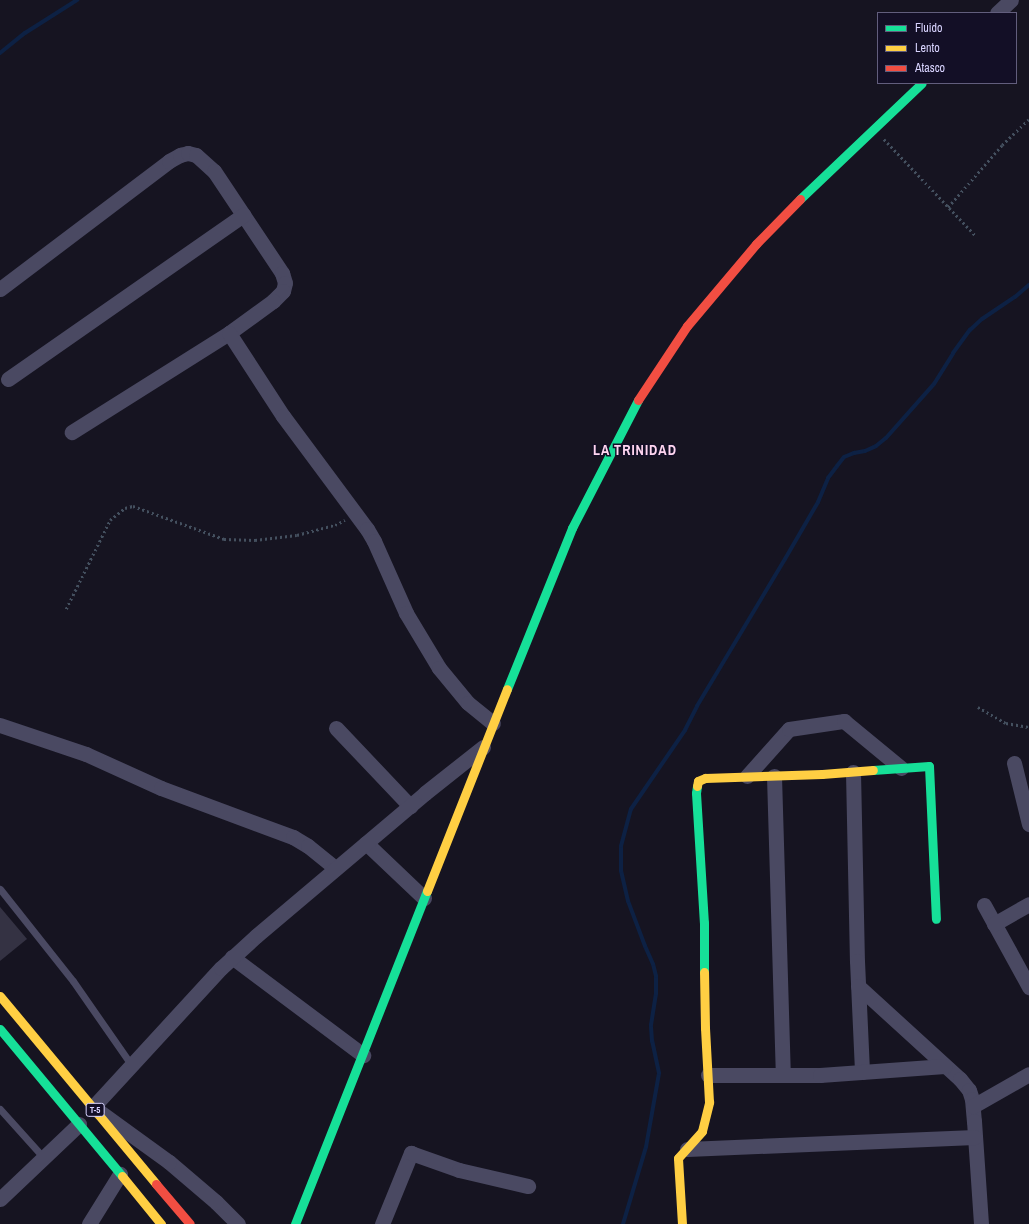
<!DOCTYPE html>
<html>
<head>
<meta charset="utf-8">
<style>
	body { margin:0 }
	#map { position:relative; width:1029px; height:1224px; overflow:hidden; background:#161421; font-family:"Archivo Narrow",sans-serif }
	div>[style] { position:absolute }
	.stream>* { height:4px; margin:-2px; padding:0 2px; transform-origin:2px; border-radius:2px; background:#0d2144 }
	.building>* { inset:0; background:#343243 }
	.path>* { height:2.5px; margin-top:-1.25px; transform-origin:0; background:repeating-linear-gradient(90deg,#44505f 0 2px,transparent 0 5px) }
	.lane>* { height:7px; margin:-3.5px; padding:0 3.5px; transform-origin:3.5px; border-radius:3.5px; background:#4a4962 }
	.street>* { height:15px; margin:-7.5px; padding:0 7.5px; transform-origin:7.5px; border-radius:7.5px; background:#4a4962 }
	.fast>* { height:9px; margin:-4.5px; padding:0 4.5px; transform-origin:4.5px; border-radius:4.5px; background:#16e098 }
	.slow>* { height:9px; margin:-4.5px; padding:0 4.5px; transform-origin:4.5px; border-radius:4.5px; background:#ffcf43 }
	.jam>* { height:9px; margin:-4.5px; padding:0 4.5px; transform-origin:4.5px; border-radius:4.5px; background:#f24e42 }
	span { translate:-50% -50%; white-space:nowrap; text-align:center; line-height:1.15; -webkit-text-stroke:3px #130f26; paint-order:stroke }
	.shield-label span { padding:1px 3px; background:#130f26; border:1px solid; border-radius:3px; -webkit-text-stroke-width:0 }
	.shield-label { font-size:9px; color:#d9d4ff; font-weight:700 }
	.district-label { font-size:14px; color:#ffd6f0; font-weight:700; letter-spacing:1px }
	.legend { position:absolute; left:877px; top:12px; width:140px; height:72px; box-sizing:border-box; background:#130f26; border:1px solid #625e7d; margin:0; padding:5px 7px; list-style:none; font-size:12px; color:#d9d4ff }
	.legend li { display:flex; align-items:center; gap:8px; height:20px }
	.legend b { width:20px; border:1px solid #625e7d }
</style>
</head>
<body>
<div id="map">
	<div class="stream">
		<div style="left:0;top:53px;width:32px;rotate:-39deg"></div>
		<div style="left:25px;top:33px;width:62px;rotate:-32.4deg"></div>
		<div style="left:623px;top:1224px;width:80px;rotate:-73.4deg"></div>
		<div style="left:646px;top:1147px;width:75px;rotate:-80deg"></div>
		<div style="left:659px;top:1073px;width:33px;rotate:-102deg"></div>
		<div style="left:652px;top:1041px;width:16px;rotate:-94deg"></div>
		<div style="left:651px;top:1025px;width:31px;rotate:-81deg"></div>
		<div style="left:656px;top:994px;width:18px;rotate:-90deg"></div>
		<div style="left:656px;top:976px;width:12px;rotate:-104deg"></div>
		<div style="left:653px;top:964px;width:20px;rotate:-114deg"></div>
		<div style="left:645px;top:946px;width:48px;rotate:-110.7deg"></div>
		<div style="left:628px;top:901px;width:31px;rotate:-103deg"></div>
		<div style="left:621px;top:871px;width:25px;rotate:-90deg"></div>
		<div style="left:621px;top:846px;width:38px;rotate:-75deg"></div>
		<div style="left:631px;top:809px;width:96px;rotate:-55.6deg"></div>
		<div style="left:685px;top:730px;width:27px;rotate:-63deg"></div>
		<div style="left:697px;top:706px;width:171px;rotate:-59.1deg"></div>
		<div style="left:785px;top:559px;width:66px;rotate:-59.9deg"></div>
		<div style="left:818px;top:502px;width:26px;rotate:-67deg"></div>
		<div style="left:828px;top:478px;width:15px;rotate:-53deg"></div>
		<div style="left:837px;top:466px;width:11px;rotate:-52deg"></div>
		<div style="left:844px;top:457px;width:11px;rotate:-22deg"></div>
		<div style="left:854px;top:453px;width:11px;rotate:-10deg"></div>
		<div style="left:865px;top:451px;width:12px;rotate:-24deg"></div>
		<div style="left:876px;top:446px;width:13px;rotate:-39deg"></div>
		<div style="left:886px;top:438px;width:72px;rotate:-48.4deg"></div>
		<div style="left:934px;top:384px;width:36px;rotate:-58deg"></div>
		<div style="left:953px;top:353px;width:29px;rotate:-54deg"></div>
		<div style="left:970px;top:330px;width:16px;rotate:-43deg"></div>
		<div style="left:982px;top:319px;width:40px;rotate:-34deg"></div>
		<div style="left:1015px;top:297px;width:18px;rotate:-41deg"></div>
	</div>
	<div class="building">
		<div style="clip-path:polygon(0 907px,27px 939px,0 961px)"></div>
	</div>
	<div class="path">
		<div style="left:884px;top:139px;width:132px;rotate:46.5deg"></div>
		<div style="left:948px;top:207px;width:82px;rotate:-48.9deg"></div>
		<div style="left:1002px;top:145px;width:37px;rotate:-44deg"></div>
		<div style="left:66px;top:609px;width:99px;rotate:-63.7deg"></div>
		<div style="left:110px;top:520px;width:19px;rotate:-39deg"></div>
		<div style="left:125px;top:508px;width:8px;rotate:-14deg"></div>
		<div style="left:133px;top:506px;width:97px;rotate:19.9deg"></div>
		<div style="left:224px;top:539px;width:31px;rotate:2deg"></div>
		<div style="left:255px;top:540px;width:42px;rotate:-6.8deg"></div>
		<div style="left:297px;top:535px;width:39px;rotate:-15deg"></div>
		<div style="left:335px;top:525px;width:11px;rotate:-27deg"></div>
		<div style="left:978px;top:707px;width:32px;rotate:30deg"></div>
		<div style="left:1006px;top:723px;width:23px;rotate:10deg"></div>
	</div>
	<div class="lane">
		<div style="left:0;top:889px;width:117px;rotate:51.6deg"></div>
		<div style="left:73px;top:981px;width:103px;rotate:55.2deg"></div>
		<div style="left:0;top:1109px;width:66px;rotate:48.1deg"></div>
	</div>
	<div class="street">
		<div style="left:997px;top:13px;width:19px;rotate:-43deg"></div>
		<div style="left:0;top:289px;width:212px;rotate:-37.1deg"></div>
		<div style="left:169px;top:161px;width:13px;rotate:-29deg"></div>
		<div style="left:180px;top:155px;width:8px;rotate:-14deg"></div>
		<div style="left:188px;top:153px;width:8px;rotate:14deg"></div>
		<div style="left:196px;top:155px;width:24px;rotate:42deg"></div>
		<div style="left:214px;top:171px;width:123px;rotate:56.3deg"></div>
		<div style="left:282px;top:273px;width:10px;rotate:73deg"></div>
		<div style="left:285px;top:283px;width:8px;rotate:104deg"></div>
		<div style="left:283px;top:291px;width:14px;rotate:135deg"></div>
		<div style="left:273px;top:301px;width:54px;rotate:144deg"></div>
		<div style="left:229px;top:333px;width:186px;rotate:147.8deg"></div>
		<div style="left:229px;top:333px;width:99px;rotate:57deg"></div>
		<div style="left:283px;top:416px;width:141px;rotate:53.4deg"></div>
		<div style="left:367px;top:529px;width:14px;rotate:60deg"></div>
		<div style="left:374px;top:541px;width:79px;rotate:66deg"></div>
		<div style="left:406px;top:613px;width:64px;rotate:59deg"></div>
		<div style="left:439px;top:668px;width:45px;rotate:50.4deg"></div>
		<div style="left:468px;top:703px;width:32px;rotate:39deg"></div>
		<div style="left:8px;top:379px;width:287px;rotate:-34.9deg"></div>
		<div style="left:0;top:725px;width:91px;rotate:18.6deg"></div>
		<div style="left:86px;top:754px;width:82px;rotate:24.4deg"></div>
		<div style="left:161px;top:788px;width:141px;rotate:20.4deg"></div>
		<div style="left:293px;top:837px;width:17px;rotate:31deg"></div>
		<div style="left:308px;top:846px;width:35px;rotate:39deg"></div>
		<div style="left:336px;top:728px;width:108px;rotate:46.5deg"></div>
		<div style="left:1014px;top:763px;width:63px;rotate:76.2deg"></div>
		<div style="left:853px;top:772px;width:189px;rotate:88.8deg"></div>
		<div style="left:857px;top:961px;width:111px;rotate:87.4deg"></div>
		<div style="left:747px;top:776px;width:63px;rotate:-48.2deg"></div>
		<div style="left:789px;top:729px;width:56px;rotate:-8.3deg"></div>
		<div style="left:844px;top:721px;width:74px;rotate:39.5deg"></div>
		<div style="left:774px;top:776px;width:299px;rotate:88.3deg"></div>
		<div style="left:366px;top:843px;width:80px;rotate:43.5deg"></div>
		<div style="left:984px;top:905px;width:94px;rotate:61.2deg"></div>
		<div style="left:994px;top:924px;width:40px;rotate:-29.7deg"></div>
		<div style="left:232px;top:957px;width:164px;rotate:36.8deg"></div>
		<div style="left:858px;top:986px;width:138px;rotate:42.4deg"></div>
		<div style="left:960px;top:1079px;width:14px;rotate:51deg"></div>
		<div style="left:969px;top:1090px;width:9px;rotate:72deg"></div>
		<div style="left:972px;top:1099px;width:22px;rotate:85deg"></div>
		<div style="left:974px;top:1121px;width:103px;rotate:86.1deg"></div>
		<div style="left:708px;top:1075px;width:112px"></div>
		<div style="left:820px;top:1075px;width:125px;rotate:-4.1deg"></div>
		<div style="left:973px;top:1106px;width:64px;rotate:-29.7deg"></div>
		<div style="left:687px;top:1149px;width:288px;rotate:-2.4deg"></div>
		<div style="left:0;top:1199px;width:109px;rotate:-43.5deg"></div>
		<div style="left:89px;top:1224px;width:59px;rotate:-58.2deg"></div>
		<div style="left:238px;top:1224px;width:31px;rotate:-135deg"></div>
		<div style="left:216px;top:1202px;width:62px;rotate:-139.6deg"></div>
		<div style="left:169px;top:1162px;width:94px;rotate:-144.1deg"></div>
		<div style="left:93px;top:1107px;width:189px;rotate:-47.4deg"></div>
		<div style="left:221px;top:968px;width:47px;rotate:-42.4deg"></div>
		<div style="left:256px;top:936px;width:221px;rotate:-40.2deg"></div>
		<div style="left:425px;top:793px;width:74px;rotate:-38.4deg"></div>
		<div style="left:382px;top:1224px;width:77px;rotate:-67.8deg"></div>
		<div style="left:411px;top:1153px;width:51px;rotate:19.5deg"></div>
		<div style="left:459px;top:1170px;width:71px;rotate:13.1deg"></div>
	</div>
	<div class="fast">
		<div style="left:800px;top:199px;width:168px;rotate:-43.6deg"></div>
		<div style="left:507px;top:689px;width:174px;rotate:-68deg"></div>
		<div style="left:572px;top:528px;width:144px;rotate:-62.7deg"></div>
		<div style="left:873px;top:770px;width:56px;rotate:-4.1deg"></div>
		<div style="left:929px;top:766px;width:153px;rotate:87.4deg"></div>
		<div style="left:697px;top:786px;width:7px;rotate:98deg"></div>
		<div style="left:696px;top:793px;width:130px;rotate:86.5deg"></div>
		<div style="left:704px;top:923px;width:49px;rotate:90deg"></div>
		<div style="left:0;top:1029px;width:191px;rotate:50.3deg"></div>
		<div style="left:295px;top:1224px;width:358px;rotate:-68.4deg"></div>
	</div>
	<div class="slow">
		<div style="left:697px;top:786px;width:5px;rotate:-79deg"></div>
		<div style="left:698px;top:781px;width:8px;rotate:-23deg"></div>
		<div style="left:705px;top:778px;width:117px;rotate:-2deg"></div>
		<div style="left:822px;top:774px;width:51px;rotate:-4.5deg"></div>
		<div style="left:427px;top:891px;width:217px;rotate:-68.4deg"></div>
		<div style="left:0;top:996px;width:244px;rotate:50.3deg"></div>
		<div style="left:122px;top:1176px;width:62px;rotate:50.9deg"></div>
		<div style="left:682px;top:1224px;width:66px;rotate:-93.5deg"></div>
		<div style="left:678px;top:1158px;width:36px;rotate:-48deg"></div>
		<div style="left:702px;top:1131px;width:30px;rotate:-76deg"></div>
		<div style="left:709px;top:1102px;width:74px;rotate:-93.1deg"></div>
		<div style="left:705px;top:1028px;width:56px;rotate:-91deg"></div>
	</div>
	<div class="jam">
		<div style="left:638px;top:400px;width:89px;rotate:-56.5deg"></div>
		<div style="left:687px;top:326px;width:107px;rotate:-49.9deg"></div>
		<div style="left:756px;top:244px;width:63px;rotate:-45.6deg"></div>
		<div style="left:156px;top:1184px;width:52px;rotate:49.6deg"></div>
	</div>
	<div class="shield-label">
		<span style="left:95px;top:1110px">T-5</span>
	</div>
	<div class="district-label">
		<span style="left:635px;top:450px">LA TRINIDAD</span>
	</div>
	<ul class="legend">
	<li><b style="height:5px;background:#16e098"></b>Fluido</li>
	<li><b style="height:5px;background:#ffcf43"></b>Lento</li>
	<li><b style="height:5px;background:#f24e42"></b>Atasco</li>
	</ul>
</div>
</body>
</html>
